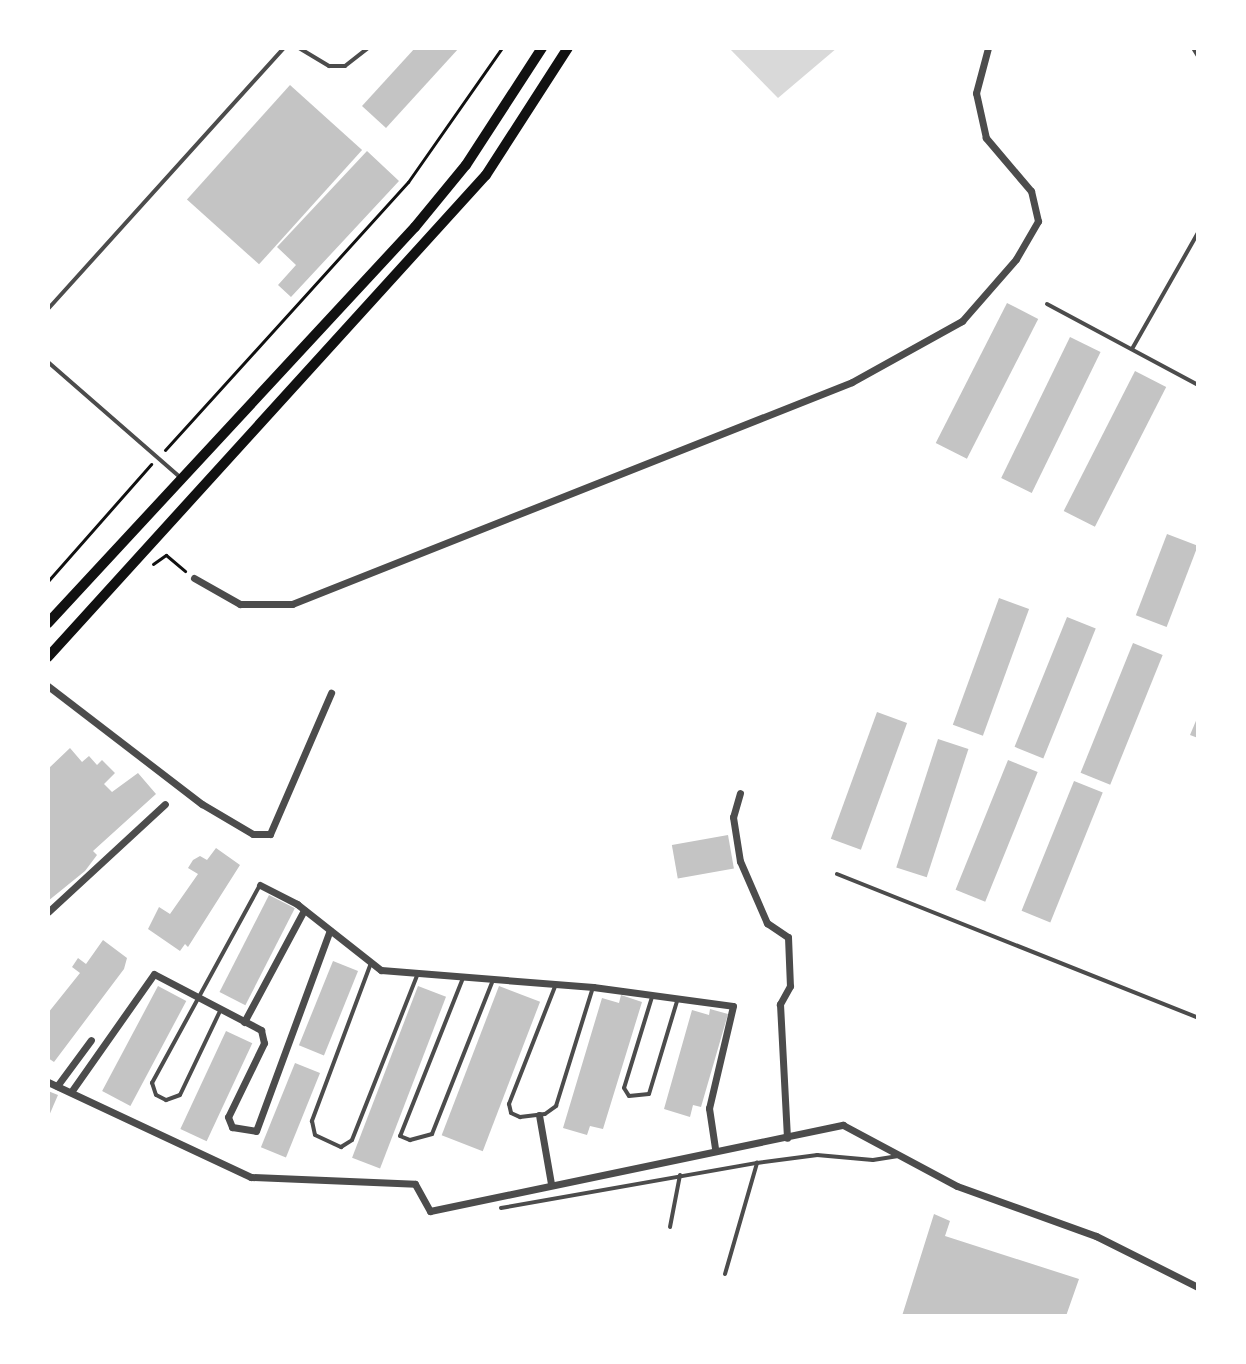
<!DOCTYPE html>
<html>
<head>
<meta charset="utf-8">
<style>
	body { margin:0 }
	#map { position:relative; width:1246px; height:1364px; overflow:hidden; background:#fff; font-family:"Source Sans 3",sans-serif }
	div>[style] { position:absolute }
	.water>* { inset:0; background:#d9d9d9 }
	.building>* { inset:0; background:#c4c4c4; transform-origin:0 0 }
	.path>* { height:3px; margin:-1.5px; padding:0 1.5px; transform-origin:1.5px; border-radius:1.5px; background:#111 }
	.service>* { height:4px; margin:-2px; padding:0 2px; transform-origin:2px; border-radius:2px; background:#4c4c4c }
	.minor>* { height:7px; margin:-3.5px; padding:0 3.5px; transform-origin:3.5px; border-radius:3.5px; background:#4c4c4c }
	.secondary>* { height:10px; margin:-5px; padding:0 5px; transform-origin:5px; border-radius:5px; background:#111 }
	span { translate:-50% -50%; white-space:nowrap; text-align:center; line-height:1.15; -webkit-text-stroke:6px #fff; paint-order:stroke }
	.frame { position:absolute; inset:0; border:50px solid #fff; pointer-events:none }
</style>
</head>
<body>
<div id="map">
	<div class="water">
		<div style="clip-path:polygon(729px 48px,837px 48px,778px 98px)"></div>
	</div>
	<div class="building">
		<div style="clip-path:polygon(415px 48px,459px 48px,386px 128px,362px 106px)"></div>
		<div style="left:290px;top:85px;width:97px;height:154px;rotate:42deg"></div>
		<div style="clip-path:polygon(367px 151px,399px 181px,291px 297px,278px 285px,296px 265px,277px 247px)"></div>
		<div style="left:1007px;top:303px;width:35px;height:157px;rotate:27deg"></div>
		<div style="left:1070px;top:337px;width:34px;height:157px;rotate:26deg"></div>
		<div style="left:1135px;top:371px;width:35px;height:157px;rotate:27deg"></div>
		<div style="left:1167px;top:534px;width:33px;height:87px;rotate:21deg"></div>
		<div style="left:999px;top:598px;width:32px;height:135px;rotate:20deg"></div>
		<div style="left:1067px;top:617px;width:31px;height:140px;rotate:22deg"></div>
		<div style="left:1133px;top:643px;width:32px;height:140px;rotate:22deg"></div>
		<div style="left:877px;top:712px;width:32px;height:135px;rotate:20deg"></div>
		<div style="clip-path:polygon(1198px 716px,1198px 738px,1190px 735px)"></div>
		<div style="left:938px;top:739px;width:32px;height:135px;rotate:18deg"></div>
		<div style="clip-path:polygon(70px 748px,82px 762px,89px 756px,97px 765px,102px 760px,115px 773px,104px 784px,112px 792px,138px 773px,156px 794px,93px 851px,97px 855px,85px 871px,48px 901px,48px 769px)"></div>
		<div style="left:1008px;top:760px;width:32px;height:140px;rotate:22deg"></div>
		<div style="left:1074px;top:781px;width:31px;height:140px;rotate:22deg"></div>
		<div style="left:728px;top:835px;width:34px;height:57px;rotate:80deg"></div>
		<div style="clip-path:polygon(216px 848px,240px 865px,188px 947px,185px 944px,180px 951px,148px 929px,159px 907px,170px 914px,198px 874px,188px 868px,193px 860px,200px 856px,207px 860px)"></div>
		<div style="left:269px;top:895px;width:29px;height:109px;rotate:27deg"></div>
		<div style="clip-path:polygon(103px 940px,127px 958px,124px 969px,54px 1062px,48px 1058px,48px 1013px,80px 973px,72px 967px,78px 958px,86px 964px)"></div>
		<div style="left:333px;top:961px;width:27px;height:91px;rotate:22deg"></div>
		<div style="left:158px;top:986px;width:32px;height:119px;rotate:28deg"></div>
		<div style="left:418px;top:986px;width:30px;height:184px;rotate:21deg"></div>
		<div style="left:499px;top:986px;width:44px;height:160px;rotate:21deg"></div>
		<div style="clip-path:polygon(621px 995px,642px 1002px,603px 1129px,590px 1126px,587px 1135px,563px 1128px,602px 998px,619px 1003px)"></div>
		<div style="clip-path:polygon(710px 1009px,728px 1014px,701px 1107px,693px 1105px,690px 1117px,664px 1109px,692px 1010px,709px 1015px)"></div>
		<div style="left:226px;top:1031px;width:29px;height:108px;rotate:25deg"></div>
		<div style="left:295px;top:1063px;width:27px;height:91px;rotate:22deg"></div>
		<div style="clip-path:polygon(48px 1091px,58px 1095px,48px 1118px)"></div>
		<div style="clip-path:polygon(934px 1214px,950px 1221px,945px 1236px,1079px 1279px,1066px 1316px,902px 1316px)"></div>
	</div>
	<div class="path">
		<div style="left:165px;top:450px;width:362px;rotate:-47.8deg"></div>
		<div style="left:408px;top:182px;width:164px;rotate:-55deg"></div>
		<div style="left:153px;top:564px;width:16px;rotate:-35deg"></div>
		<div style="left:166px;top:555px;width:25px;rotate:40deg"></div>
		<div style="left:48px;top:581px;width:156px;rotate:-48.6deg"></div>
	</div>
	<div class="service">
		<div style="left:299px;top:48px;width:35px;rotate:31deg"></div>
		<div style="left:329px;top:66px;width:16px"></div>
		<div style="left:345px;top:66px;width:29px;rotate:-38deg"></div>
		<div style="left:1193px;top:48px;width:9px;rotate:58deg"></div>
		<div style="left:1047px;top:304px;width:171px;rotate:28.2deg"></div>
		<div style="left:48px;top:309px;width:352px;rotate:-47.9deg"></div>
		<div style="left:1132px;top:349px;width:133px;rotate:-60.4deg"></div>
		<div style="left:48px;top:362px;width:178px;rotate:41.1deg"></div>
		<div style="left:837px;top:874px;width:389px;rotate:21.7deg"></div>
		<div style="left:371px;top:963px;width:169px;rotate:110.5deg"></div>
		<div style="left:312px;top:1121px;width:14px;rotate:78deg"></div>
		<div style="left:315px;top:1135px;width:29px;rotate:25deg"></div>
		<div style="left:341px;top:1147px;width:13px;rotate:-32deg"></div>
		<div style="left:352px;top:1140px;width:176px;rotate:-68.4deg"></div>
		<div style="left:463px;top:978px;width:170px;rotate:111.7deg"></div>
		<div style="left:400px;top:1136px;width:11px;rotate:22deg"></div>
		<div style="left:410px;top:1140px;width:23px;rotate:-15deg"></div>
		<div style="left:432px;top:1134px;width:166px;rotate:-68.4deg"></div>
		<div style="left:556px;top:984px;width:129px;rotate:111.4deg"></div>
		<div style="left:509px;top:1104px;width:9px;rotate:77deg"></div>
		<div style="left:511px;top:1113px;width:10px;rotate:24deg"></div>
		<div style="left:520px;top:1117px;width:25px;rotate:-7deg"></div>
		<div style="left:545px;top:1114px;width:14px;rotate:-36deg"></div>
		<div style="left:556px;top:1106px;width:125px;rotate:-72.7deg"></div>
		<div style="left:652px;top:997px;width:95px;rotate:107.1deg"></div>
		<div style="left:624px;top:1088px;width:9px;rotate:58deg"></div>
		<div style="left:629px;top:1096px;width:20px;rotate:-6deg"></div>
		<div style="left:649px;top:1094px;width:100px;rotate:-73.2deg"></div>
		<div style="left:221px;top:1009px;width:95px;rotate:115.5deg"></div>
		<div style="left:180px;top:1095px;width:15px;rotate:160deg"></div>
		<div style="left:166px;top:1100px;width:11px;rotate:-153deg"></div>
		<div style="left:156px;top:1095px;width:13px;rotate:-108deg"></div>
		<div style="left:152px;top:1083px;width:226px;rotate:-61.4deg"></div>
		<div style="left:501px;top:1208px;width:260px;rotate:-10deg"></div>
		<div style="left:757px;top:1163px;width:61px;rotate:-7.6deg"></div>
		<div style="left:817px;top:1155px;width:56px;rotate:5.1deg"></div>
		<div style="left:873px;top:1160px;width:24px;rotate:-9deg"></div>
		<div style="left:670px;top:1227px;width:53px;rotate:-79.1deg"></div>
		<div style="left:725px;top:1274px;width:116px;rotate:-73.9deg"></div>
	</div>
	<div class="minor">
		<div style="left:194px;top:578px;width:53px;rotate:29.5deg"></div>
		<div style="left:240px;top:604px;width:52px"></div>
		<div style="left:292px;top:604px;width:602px;rotate:-21.62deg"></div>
		<div style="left:852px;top:382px;width:126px;rotate:-29deg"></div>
		<div style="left:962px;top:321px;width:82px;rotate:-48.9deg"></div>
		<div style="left:1016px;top:259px;width:44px;rotate:-59.9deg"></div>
		<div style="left:1038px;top:221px;width:31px;rotate:-103deg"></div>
		<div style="left:1031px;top:191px;width:70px;rotate:-130.3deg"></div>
		<div style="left:986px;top:138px;width:46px;rotate:-102.5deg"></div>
		<div style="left:976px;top:93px;width:47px;rotate:-75.1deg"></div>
		<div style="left:48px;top:686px;width:194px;rotate:37.5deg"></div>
		<div style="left:202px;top:804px;width:59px;rotate:30.5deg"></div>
		<div style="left:253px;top:834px;width:17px"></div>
		<div style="left:270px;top:834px;width:154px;rotate:-66.6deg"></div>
		<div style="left:740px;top:793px;width:25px;rotate:106deg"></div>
		<div style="left:733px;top:817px;width:45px;rotate:81deg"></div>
		<div style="left:740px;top:861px;width:68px;rotate:66.5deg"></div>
		<div style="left:767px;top:923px;width:25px;rotate:34deg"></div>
		<div style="left:788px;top:937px;width:49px;rotate:87.7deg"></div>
		<div style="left:790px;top:986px;width:21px;rotate:119deg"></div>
		<div style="left:780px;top:1004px;width:134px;rotate:87deg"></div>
		<div style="left:260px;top:885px;width:42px;rotate:27.2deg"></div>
		<div style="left:297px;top:904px;width:107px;rotate:38.2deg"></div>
		<div style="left:381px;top:970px;width:213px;rotate:4.6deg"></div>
		<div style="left:593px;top:987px;width:141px;rotate:7.7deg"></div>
		<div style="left:733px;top:1006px;width:105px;rotate:103.2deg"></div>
		<div style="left:709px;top:1108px;width:40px;rotate:81.5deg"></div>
		<div style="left:48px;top:912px;width:159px;rotate:-42.7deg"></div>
		<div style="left:244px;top:1022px;width:127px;rotate:-61.8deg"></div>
		<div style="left:48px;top:1082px;width:224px;rotate:25.1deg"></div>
		<div style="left:251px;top:1177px;width:164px;rotate:2.4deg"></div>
		<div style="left:415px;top:1184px;width:31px;rotate:61deg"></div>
		<div style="left:430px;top:1211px;width:422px;rotate:-11.8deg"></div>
		<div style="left:843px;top:1125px;width:129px;rotate:28.2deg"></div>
		<div style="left:957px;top:1186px;width:148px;rotate:19.8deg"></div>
		<div style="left:1096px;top:1236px;width:114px;rotate:26.6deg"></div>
		<div style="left:57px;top:1086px;width:57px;rotate:-53.5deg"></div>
		<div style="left:71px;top:1092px;width:144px;rotate:-54.9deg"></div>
		<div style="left:154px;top:974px;width:121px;rotate:27.6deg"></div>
		<div style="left:261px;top:1030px;width:13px;rotate:77deg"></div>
		<div style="left:264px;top:1043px;width:82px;rotate:115.9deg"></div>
		<div style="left:228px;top:1117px;width:11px;rotate:68deg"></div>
		<div style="left:232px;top:1127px;width:24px;rotate:9deg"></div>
		<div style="left:256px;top:1131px;width:214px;rotate:-69.8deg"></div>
		<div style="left:539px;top:1115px;width:70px;rotate:80.1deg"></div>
	</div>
	<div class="secondary">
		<div style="left:48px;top:623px;width:540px;rotate:-47.18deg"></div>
		<div style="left:415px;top:227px;width:80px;rotate:-50.6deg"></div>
		<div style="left:466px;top:165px;width:140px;rotate:-57deg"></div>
		<div style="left:48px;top:657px;width:651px;rotate:-47.74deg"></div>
		<div style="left:486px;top:175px;width:151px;rotate:-57.2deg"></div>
	</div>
	<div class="frame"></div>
</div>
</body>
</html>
